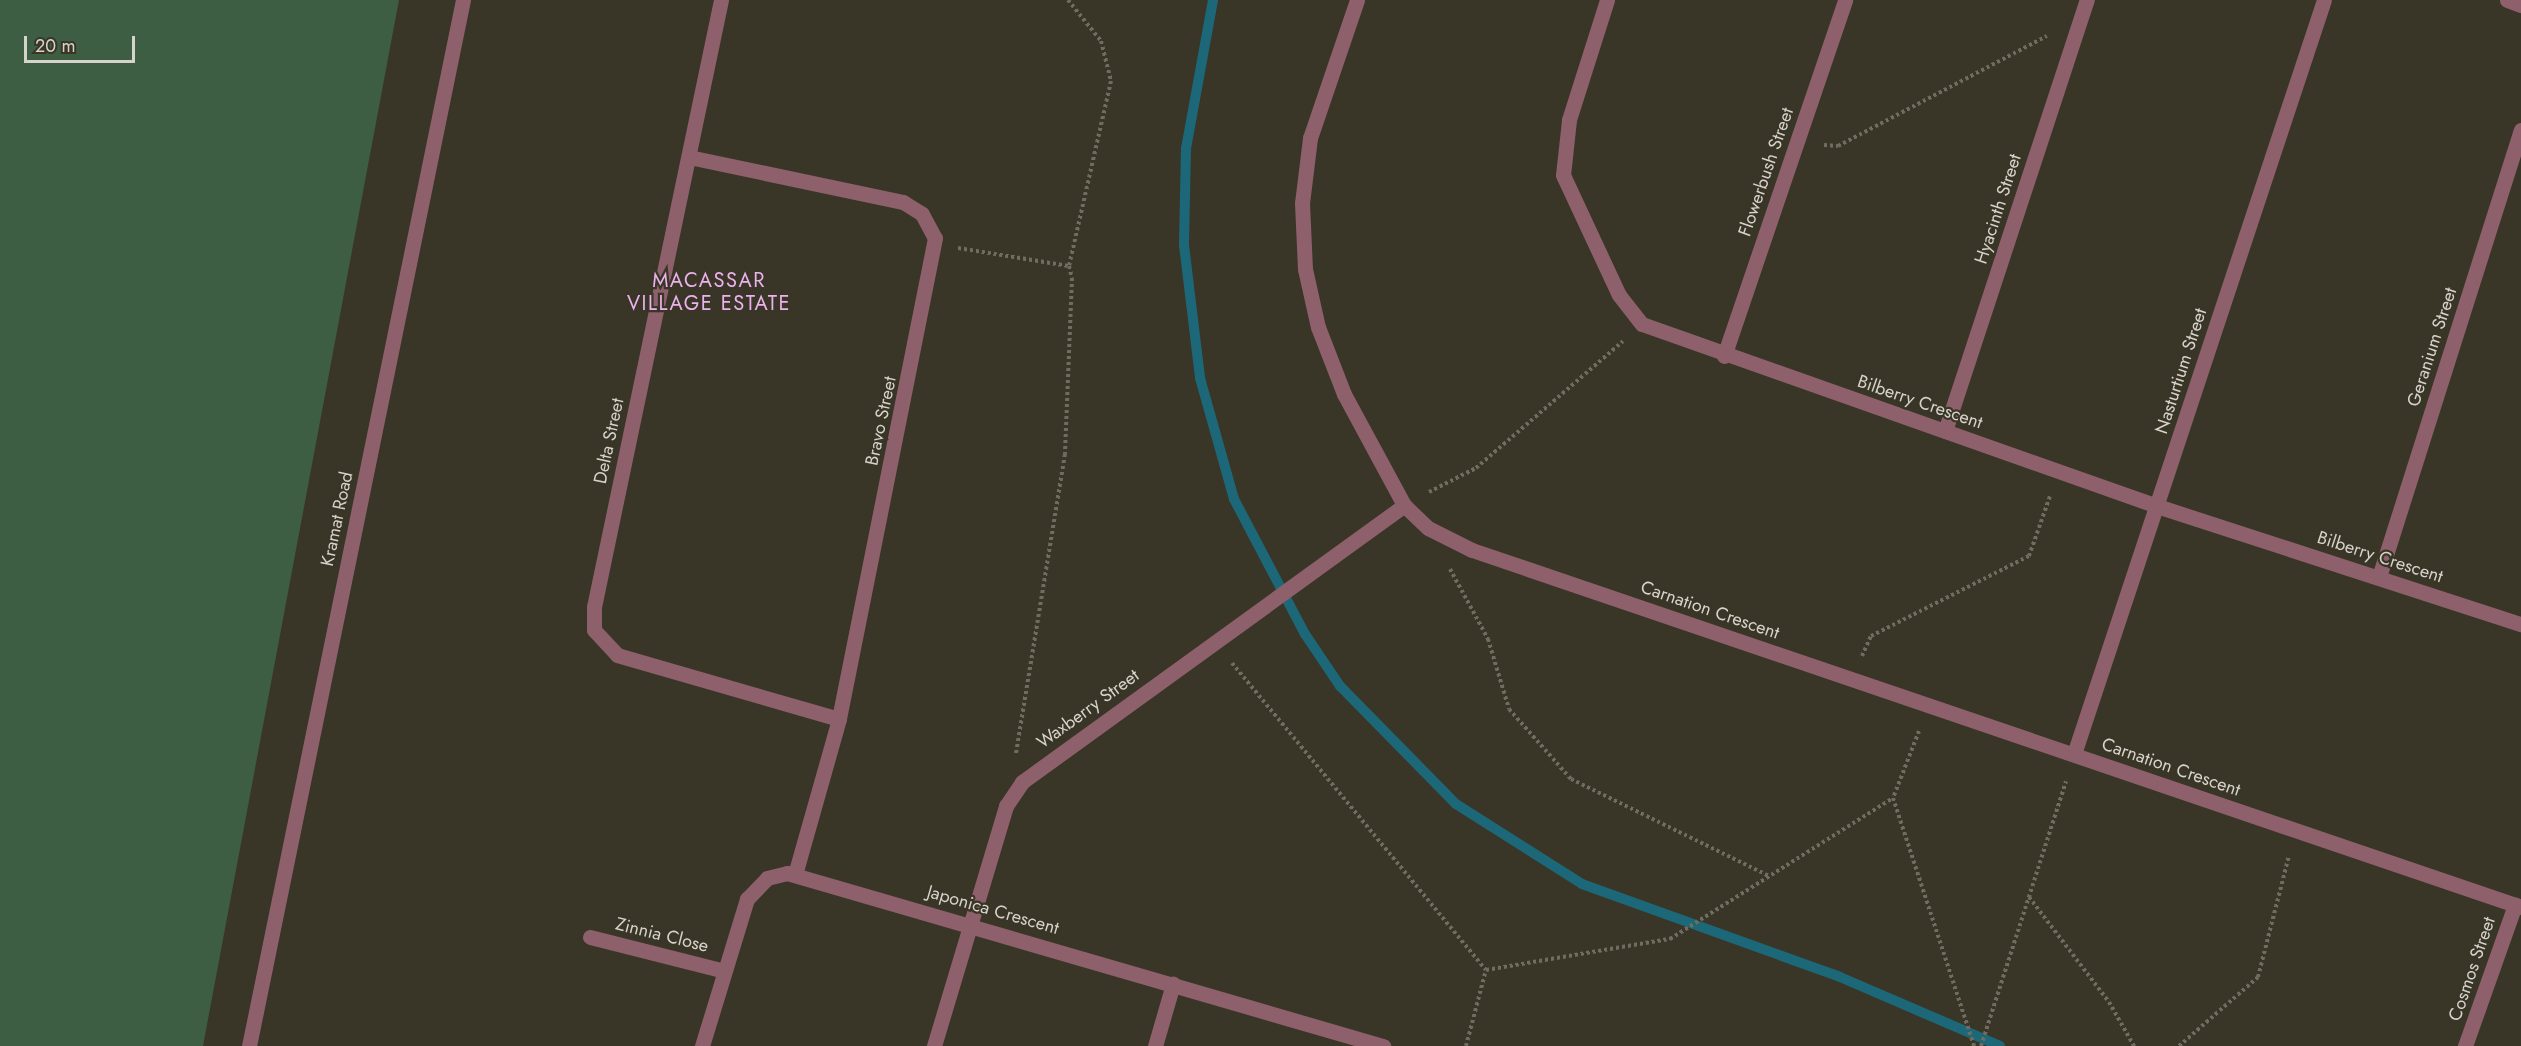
<!DOCTYPE html>
<html>
<head>
<meta charset="utf-8">
<style>
	body { margin:0 }
	#map { position:relative; width:2521px; height:1046px; overflow:hidden; background:#393527; font-family:Jost,sans-serif }
	div>[style] { position:absolute }
	.green>* { inset:0; background:#3d5e43 }
	.stream>* { height:10px; margin:-5px; padding:0 5px; transform-origin:5px; border-radius:5px; background:#1d6878 }
	.path>* { height:4px; margin-top:-2px; transform-origin:0; background:repeating-linear-gradient(90deg,#706c60 0 3px,transparent 0 6px) }
	.minor>* { height:15px; margin:-7.5px; padding:0 7.5px; transform-origin:7.5px; border-radius:7.5px; background:#8d606c }
	span { translate:-50% -50%; white-space:nowrap; text-align:center; line-height:1.15; -webkit-text-stroke:4.5px #393527; paint-order:stroke }
	.street-label { font-size:18px; color:#d6d3ca }
	.neighbourhood-label { font-size:20px; color:#ebb2ec; letter-spacing:1.5px }
	.scale { position:absolute; left:24px; top:36px; width:111px; height:27px; box-sizing:border-box; border:3px solid #d6d3ca; border-top:0; padding-left:8px; font-size:18px; line-height:21px; white-space:nowrap; color:#d6d3ca; -webkit-text-stroke:4px #393527; paint-order:stroke }
</style>
</head>
<body>
<div id="map">
	<div class="green">
		<div style="clip-path:polygon(0 0,399px 0,203px 1046px,0 1046px)"></div>
	</div>
	<div class="stream">
		<div style="left:1213px;top:0;width:150px;rotate:100.3deg"></div>
		<div style="left:1186px;top:148px;width:97px;rotate:91.2deg"></div>
		<div style="left:1184px;top:245px;width:134px;rotate:83.1deg"></div>
		<div style="left:1200px;top:378px;width:126px;rotate:74.3deg"></div>
		<div style="left:1234px;top:499px;width:153px;rotate:62.3deg"></div>
		<div style="left:1305px;top:634px;width:63px;rotate:56.1deg"></div>
		<div style="left:1340px;top:686px;width:165px;rotate:45.5deg"></div>
		<div style="left:1456px;top:804px;width:149px;rotate:32.4deg"></div>
		<div style="left:1582px;top:884px;width:274px;rotate:19.8deg"></div>
		<div style="left:1840px;top:977px;width:174px;rotate:23.3deg"></div>
	</div>
	<div class="path">
		<div style="left:1068px;top:0;width:53px;rotate:51.2deg"></div>
		<div style="left:1101px;top:41px;width:41px;rotate:76deg"></div>
		<div style="left:1111px;top:81px;width:190px;rotate:102.8deg"></div>
		<div style="left:1824px;top:145px;width:14px;rotate:4deg"></div>
		<div style="left:1838px;top:146px;width:236px;rotate:-27.8deg"></div>
		<div style="left:958px;top:248px;width:112px;rotate:9.2deg"></div>
		<div style="left:1069px;top:266px;width:12px;rotate:76deg"></div>
		<div style="left:1072px;top:278px;width:176px;rotate:92.3deg"></div>
		<div style="left:1065px;top:454px;width:303px;rotate:99.3deg"></div>
		<div style="left:1429px;top:492px;width:53px;rotate:-27.1deg"></div>
		<div style="left:1476px;top:468px;width:194px;rotate:-40.8deg"></div>
		<div style="left:1450px;top:569px;width:80px;rotate:61.5deg"></div>
		<div style="left:1488px;top:639px;width:73px;rotate:73.3deg"></div>
		<div style="left:1509px;top:709px;width:94px;rotate:48.5deg"></div>
		<div style="left:1571px;top:779px;width:220px;rotate:26.1deg"></div>
		<div style="left:1862px;top:656px;width:22px;rotate:-66deg"></div>
		<div style="left:1871px;top:636px;width:177px;rotate:-26.9deg"></div>
		<div style="left:2029px;top:556px;width:64px;rotate:-70.7deg"></div>
		<div style="left:1232px;top:663px;width:398px;rotate:50.4deg"></div>
		<div style="left:1919px;top:731px;width:72px;rotate:111.2deg"></div>
		<div style="left:1893px;top:798px;width:261px;rotate:71.9deg"></div>
		<div style="left:2029px;top:897px;width:132px;rotate:52.7deg"></div>
		<div style="left:2109px;top:1002px;width:51px;rotate:60.4deg"></div>
		<div style="left:1466px;top:1046px;width:79px;rotate:-75.3deg"></div>
		<div style="left:1486px;top:970px;width:187px;rotate:-9.6deg"></div>
		<div style="left:1670px;top:939px;width:264px;rotate:-32.3deg"></div>
		<div style="left:1981px;top:1046px;width:278px;rotate:-72.2deg"></div>
		<div style="left:2179px;top:1046px;width:105px;rotate:-41.1deg"></div>
		<div style="left:2258px;top:977px;width:126px;rotate:-75.7deg"></div>
	</div>
	<div class="minor">
		<div style="left:721px;top:0;width:620px;rotate:101.82deg"></div>
		<div style="left:594px;top:607px;width:23px;rotate:90deg"></div>
		<div style="left:594px;top:630px;width:34px;rotate:47deg"></div>
		<div style="left:617px;top:655px;width:231px;rotate:16.1deg"></div>
		<div style="left:1357px;top:0;width:146px;rotate:108.8deg"></div>
		<div style="left:1310px;top:138px;width:65px;rotate:97deg"></div>
		<div style="left:1302px;top:203px;width:66px;rotate:87.4deg"></div>
		<div style="left:1305px;top:269px;width:59px;rotate:77.4deg"></div>
		<div style="left:1318px;top:327px;width:72px;rotate:68.8deg"></div>
		<div style="left:1344px;top:394px;width:126px;rotate:61.6deg"></div>
		<div style="left:1404px;top:505px;width:33px;rotate:44deg"></div>
		<div style="left:1428px;top:528px;width:49px;rotate:26.6deg"></div>
		<div style="left:1472px;top:550px;width:1108px;rotate:18.79deg"></div>
		<div style="left:1607px;top:0;width:126px;rotate:107.6deg"></div>
		<div style="left:1569px;top:120px;width:55px;rotate:96.2deg"></div>
		<div style="left:1563px;top:175px;width:132px;rotate:65deg"></div>
		<div style="left:1619px;top:295px;width:37px;rotate:52deg"></div>
		<div style="left:1642px;top:324px;width:546px;rotate:19.46deg"></div>
		<div style="left:2157px;top:506px;width:383px;rotate:18deg"></div>
		<div style="left:2507px;top:0;width:15px;rotate:20deg"></div>
		<div style="left:689px;top:157px;width:219px;rotate:11.9deg"></div>
		<div style="left:903px;top:202px;width:22px;rotate:32deg"></div>
		<div style="left:922px;top:214px;width:27px;rotate:62deg"></div>
		<div style="left:935px;top:238px;width:490px;rotate:101.3deg"></div>
		<div style="left:839px;top:719px;width:161px;rotate:105.8deg"></div>
		<div style="left:1724px;top:356px;width:376px;rotate:-71.2deg"></div>
		<div style="left:1945px;top:431px;width:454px;rotate:-71.8deg"></div>
		<div style="left:2379px;top:577px;width:469px;rotate:-72.4deg"></div>
		<div style="left:2074px;top:754px;width:794px;rotate:-71.66deg"></div>
		<div style="left:590px;top:937px;width:138px;rotate:14.2deg"></div>
		<div style="left:249px;top:1046px;width:1068px;rotate:-78.44deg"></div>
		<div style="left:702px;top:1046px;width:154px;rotate:-73deg"></div>
		<div style="left:747px;top:899px;width:29px;rotate:-46deg"></div>
		<div style="left:767px;top:878px;width:21px;rotate:-14deg"></div>
		<div style="left:787px;top:873px;width:621px;rotate:16.19deg"></div>
		<div style="left:934px;top:1046px;width:251px;rotate:-73.3deg"></div>
		<div style="left:1006px;top:806px;width:29px;rotate:-56deg"></div>
		<div style="left:1022px;top:782px;width:472px;rotate:-35.9deg"></div>
		<div style="left:1155px;top:1046px;width:65px;rotate:-73.8deg"></div>
		<div style="left:2465px;top:1046px;width:150px;rotate:-70.5deg"></div>
	</div>
	<div class="street-label">
		<span style="left:1766px;top:172px;rotate:-71deg">Flowerbush Street</span>
		<span style="left:1998px;top:209px;rotate:-72deg">Hyacinth Street</span>
		<span style="left:2432px;top:347px;rotate:-72deg">Geranium Street</span>
		<span style="left:2181px;top:371px;rotate:-72deg">Nasturtium Street</span>
		<span style="left:1920px;top:402px;rotate:19deg">Bilberry Crescent</span>
		<span style="left:881px;top:421px;rotate:-78deg">Bravo Street</span>
		<span style="left:609px;top:441px;rotate:-78deg">Delta Street</span>
		<span style="left:337px;top:519px;rotate:-78deg">Kramat Road</span>
		<span style="left:2380px;top:557px;rotate:18deg">Bilberry Crescent</span>
		<span style="left:1710px;top:610px;rotate:19deg">Carnation Crescent</span>
		<span style="left:1088px;top:709px;rotate:-36deg">Waxberry Street</span>
		<span style="left:2171px;top:767px;rotate:19deg">Carnation Crescent</span>
		<span style="left:993px;top:910px;rotate:16deg">Japonica Crescent</span>
		<span style="left:662px;top:935px;rotate:14deg">Zinnia Close</span>
		<span style="left:2472px;top:969px;rotate:-71deg">Cosmos Street</span>
	</div>
	<div class="neighbourhood-label">
		<span style="left:709px;top:292px">MACASSAR<br>VILLAGE ESTATE</span>
	</div>
	<div class="scale">20 m</div>
</div>
</body>
</html>
